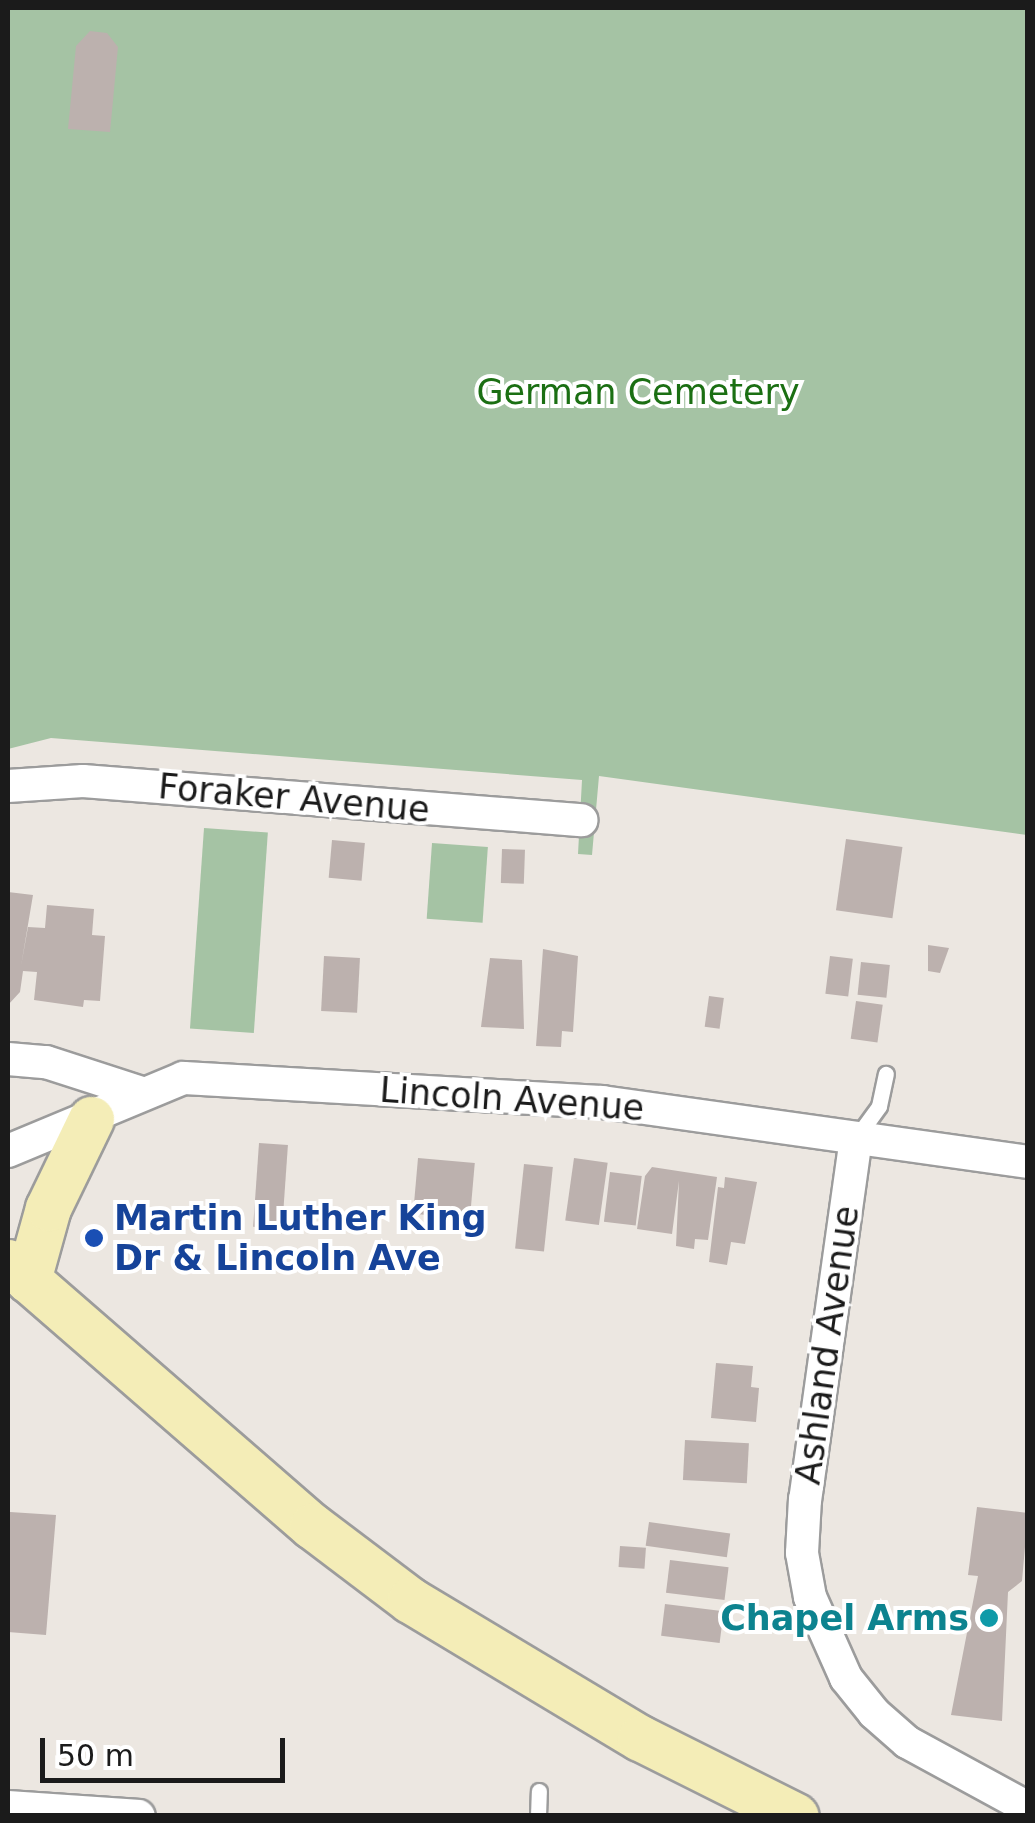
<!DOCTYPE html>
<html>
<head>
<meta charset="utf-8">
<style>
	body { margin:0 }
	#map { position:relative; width:1035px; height:1823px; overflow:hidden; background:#ece7e1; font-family:"DejaVu Sans",sans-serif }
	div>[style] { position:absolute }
	.cemetery>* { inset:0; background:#a5c3a4; transform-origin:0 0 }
	.building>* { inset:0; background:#bcb1ae; transform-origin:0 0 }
	.roads { filter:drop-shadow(2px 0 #9c9c9c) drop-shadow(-2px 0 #9c9c9c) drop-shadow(0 2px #9c9c9c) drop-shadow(0 -2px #9c9c9c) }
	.lane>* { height:15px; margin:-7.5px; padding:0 7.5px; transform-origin:7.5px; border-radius:7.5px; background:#fff }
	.street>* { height:32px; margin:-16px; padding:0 16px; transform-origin:16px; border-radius:16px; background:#fff }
	.secondary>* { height:45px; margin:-22.5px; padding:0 22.5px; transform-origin:22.5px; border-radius:22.5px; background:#f4edb7 }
	.dots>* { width:28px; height:28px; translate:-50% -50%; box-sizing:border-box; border:5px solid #fff; border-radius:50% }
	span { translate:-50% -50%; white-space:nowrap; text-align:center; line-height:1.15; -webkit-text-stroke:8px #fff; paint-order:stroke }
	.park-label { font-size:35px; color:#1b6f13 }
	.street-label { font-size:35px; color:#1b1b1b }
	.transit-label { font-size:35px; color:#164399; font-weight:700 }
	.left { translate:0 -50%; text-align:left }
	.culture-label { font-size:35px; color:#0d838f; font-weight:700 }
	.right { translate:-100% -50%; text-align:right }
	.frame { position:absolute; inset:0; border:10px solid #1b1b1b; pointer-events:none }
	.scale { position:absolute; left:40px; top:1738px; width:245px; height:45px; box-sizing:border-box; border:5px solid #1b1b1b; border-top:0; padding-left:12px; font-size:30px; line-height:35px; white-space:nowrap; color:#1b1b1b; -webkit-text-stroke:8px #fff; paint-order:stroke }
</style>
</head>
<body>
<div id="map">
	<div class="cemetery">
		<div style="clip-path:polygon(8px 8px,1027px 8px,1027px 835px,599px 776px,592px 855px,578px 854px,582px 780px,51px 738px,8px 749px)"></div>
		<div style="left:204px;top:828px;width:64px;height:201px;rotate:4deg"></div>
		<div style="left:432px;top:843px;width:56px;height:76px;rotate:4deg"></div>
	</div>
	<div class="building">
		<div style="clip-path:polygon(90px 31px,107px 33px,118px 47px,110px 132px,68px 129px,76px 46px)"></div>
		<div style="left:846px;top:839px;width:57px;height:72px;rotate:8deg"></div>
		<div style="left:332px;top:840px;width:33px;height:38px;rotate:5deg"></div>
		<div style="left:502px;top:849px;width:23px;height:34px;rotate:2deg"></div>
		<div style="clip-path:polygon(8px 892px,33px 895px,21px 966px,28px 927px,45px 928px,47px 905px,94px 909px,92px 935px,105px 936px,100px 1001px,84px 1000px,83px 1007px,34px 1000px,37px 972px,23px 971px,20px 992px,8px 1005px)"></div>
		<div style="clip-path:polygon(928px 945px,949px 948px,940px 973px,928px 971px)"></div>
		<div style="clip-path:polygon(543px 949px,578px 956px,573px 1032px,562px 1031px,561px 1047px,536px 1046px)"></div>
		<div style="left:324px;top:956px;width:36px;height:55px;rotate:3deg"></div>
		<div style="left:830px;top:956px;width:23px;height:38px;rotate:7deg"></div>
		<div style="clip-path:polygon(490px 958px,522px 960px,524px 1029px,481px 1027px)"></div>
		<div style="left:861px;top:962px;width:29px;height:33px;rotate:6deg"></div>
		<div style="left:709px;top:996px;width:15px;height:31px;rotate:8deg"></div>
		<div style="left:856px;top:1001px;width:27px;height:38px;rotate:8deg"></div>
		<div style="left:259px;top:1143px;width:29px;height:84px;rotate:4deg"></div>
		<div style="left:418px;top:1158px;width:57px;height:56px;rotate:5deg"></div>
		<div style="left:574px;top:1158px;width:34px;height:63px;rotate:8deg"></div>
		<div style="left:524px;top:1164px;width:29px;height:85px;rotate:6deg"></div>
		<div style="clip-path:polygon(652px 1167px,717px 1177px,708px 1240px,695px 1239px,694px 1249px,676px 1246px,679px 1181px,672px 1234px,637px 1229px,645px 1176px)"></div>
		<div style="left:610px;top:1172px;width:32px;height:50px;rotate:7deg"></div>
		<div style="clip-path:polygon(725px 1177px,757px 1182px,745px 1244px,731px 1242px,727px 1265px,709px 1262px,718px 1187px,724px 1188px)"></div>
		<div style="clip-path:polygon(716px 1363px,753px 1366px,751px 1387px,759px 1388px,756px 1422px,711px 1418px)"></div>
		<div style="left:685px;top:1440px;width:64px;height:40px;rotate:3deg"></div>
		<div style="clip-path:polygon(977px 1507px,1028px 1513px,1022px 1581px,1008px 1592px,1002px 1721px,951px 1715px,978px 1576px,968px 1575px)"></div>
		<div style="clip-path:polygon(10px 1512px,56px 1515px,46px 1635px,8px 1632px)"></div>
		<div style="left:649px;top:1522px;width:82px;height:24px;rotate:8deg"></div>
		<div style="left:620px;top:1546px;width:26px;height:21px;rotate:4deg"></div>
		<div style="left:670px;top:1560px;width:59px;height:33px;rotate:7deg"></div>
		<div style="left:665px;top:1604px;width:59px;height:32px;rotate:7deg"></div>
	</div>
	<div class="roads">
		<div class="lane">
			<div style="left:856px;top:1138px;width:39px;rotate:-54deg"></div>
			<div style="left:879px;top:1106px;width:33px;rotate:-78deg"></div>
			<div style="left:538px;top:1816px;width:25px;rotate:-88deg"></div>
		</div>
		<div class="street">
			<div style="left:8px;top:786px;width:75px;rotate:-3.8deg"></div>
			<div style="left:83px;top:781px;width:500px;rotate:4.5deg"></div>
			<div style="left:8px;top:1059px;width:38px;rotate:5deg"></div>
			<div style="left:46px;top:1062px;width:98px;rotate:17.9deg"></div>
			<div style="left:856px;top:1138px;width:365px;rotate:98deg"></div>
			<div style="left:805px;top:1499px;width:54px;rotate:93.2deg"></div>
			<div style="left:802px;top:1553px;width:45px;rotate:79.7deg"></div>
			<div style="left:810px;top:1597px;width:89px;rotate:66deg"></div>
			<div style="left:846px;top:1678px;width:45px;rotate:51.3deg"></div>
			<div style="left:874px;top:1713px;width:44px;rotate:41.3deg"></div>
			<div style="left:907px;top:1742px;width:138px;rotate:28.6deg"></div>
			<div style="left:8px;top:1151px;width:190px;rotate:-22.6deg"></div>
			<div style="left:183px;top:1078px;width:420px;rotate:3.3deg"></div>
			<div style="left:602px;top:1102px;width:430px;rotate:8deg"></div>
			<div style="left:8px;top:1807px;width:131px;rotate:3.9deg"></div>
		</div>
		<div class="secondary">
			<div style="left:8px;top:1262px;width:403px;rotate:41deg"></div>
			<div style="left:312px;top:1526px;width:123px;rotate:37.1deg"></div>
			<div style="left:410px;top:1600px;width:268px;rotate:31deg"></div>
			<div style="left:640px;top:1738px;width:174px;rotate:26.6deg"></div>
			<div style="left:28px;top:1280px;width:75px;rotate:-74.5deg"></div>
			<div style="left:48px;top:1208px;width:99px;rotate:-64.2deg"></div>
		</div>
	</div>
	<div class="dots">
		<div style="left:94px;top:1238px;background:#1a4fb4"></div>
		<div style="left:989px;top:1618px;background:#0f9aa8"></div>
	</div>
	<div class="park-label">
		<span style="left:638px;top:392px">German Cemetery</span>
	</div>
	<div class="street-label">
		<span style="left:294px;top:798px;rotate:5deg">Foraker Avenue</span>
		<span style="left:512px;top:1099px;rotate:4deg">Lincoln Avenue</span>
		<span style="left:827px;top:1345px;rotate:-82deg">Ashland Avenue</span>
	</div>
	<div class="transit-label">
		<span class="left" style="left:114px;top:1238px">Martin Luther King<br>Dr &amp; Lincoln Ave</span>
	</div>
	<div class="culture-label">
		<span class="right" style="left:969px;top:1618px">Chapel Arms</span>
	</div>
	<div class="frame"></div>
	<div class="scale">50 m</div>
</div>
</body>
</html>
